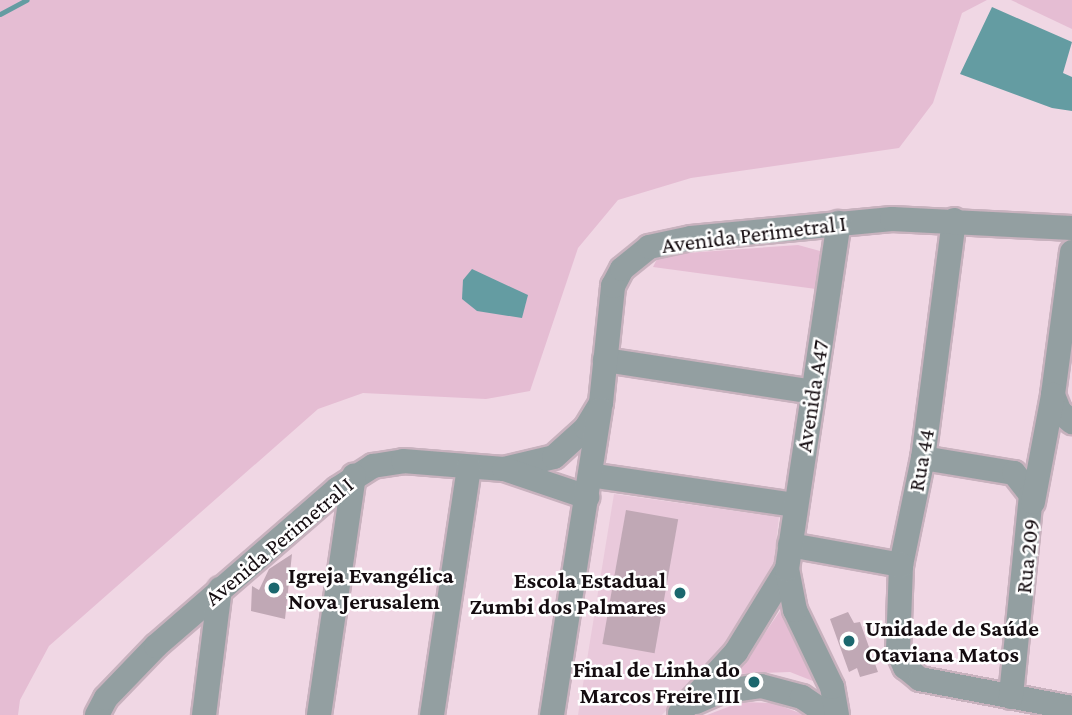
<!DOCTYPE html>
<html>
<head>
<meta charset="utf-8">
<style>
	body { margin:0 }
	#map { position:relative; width:1072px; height:715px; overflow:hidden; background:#f0d7e4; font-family:"Crimson Pro",serif }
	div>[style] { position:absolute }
	.built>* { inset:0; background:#e9c9db }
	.green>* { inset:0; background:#e5bdd3 }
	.water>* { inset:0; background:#649ca2 }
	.stream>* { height:5px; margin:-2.5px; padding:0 2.5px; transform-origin:2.5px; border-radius:2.5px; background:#649ca2 }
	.building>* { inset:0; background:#c0a8b5; transform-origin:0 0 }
	.roads { filter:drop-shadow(2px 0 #c8b2be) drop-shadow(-2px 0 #c8b2be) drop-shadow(0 2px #c8b2be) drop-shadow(0 -2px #c8b2be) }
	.minor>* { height:24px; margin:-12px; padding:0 12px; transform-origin:12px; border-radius:12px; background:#939fa1 }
	.dots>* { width:19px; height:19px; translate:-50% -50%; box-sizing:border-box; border:4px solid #fff; border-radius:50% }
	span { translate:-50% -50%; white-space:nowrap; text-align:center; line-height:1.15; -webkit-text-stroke:5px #fff; paint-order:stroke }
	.street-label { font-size:23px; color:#140c10 }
	.poi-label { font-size:23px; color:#140c10; font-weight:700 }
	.left { translate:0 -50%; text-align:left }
	.right { translate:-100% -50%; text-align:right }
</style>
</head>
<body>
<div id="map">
	<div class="built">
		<div style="clip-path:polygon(614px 494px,779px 517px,773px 568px,751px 619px,662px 715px,578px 715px)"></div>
	</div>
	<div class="green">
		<div style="clip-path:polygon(0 0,987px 0,962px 13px,933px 103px,899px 148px,691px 178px,618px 200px,578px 248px,530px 391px,486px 399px,363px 393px,318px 409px,49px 646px,20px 700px,18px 715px,0 715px)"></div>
		<div style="clip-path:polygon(1011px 0,1072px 0,1072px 29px)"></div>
		<div style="clip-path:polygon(798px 245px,820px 251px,823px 269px,816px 289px,653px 267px,659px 255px)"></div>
		<div style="clip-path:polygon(784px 605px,818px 683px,790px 672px,737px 674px)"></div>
		<div style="clip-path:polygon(741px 702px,773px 703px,805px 715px,707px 715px)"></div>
	</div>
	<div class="water">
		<div style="clip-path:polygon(992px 7px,1072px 42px,1063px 73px,1072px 77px,1072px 111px,1052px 108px,960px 74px)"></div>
		<div style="clip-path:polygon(472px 269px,528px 295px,522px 318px,477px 311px,462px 299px,463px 280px)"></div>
	</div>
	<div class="stream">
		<div style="left:0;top:14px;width:30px;rotate:-28deg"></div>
	</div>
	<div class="building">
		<div style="left:626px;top:510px;width:53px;height:136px;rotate:10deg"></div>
		<div style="clip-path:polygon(292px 554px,285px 619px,251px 611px,252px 586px,259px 590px,269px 569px)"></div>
		<div style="clip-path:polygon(848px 612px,854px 623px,860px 622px,878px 672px,860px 677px,857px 668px,849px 672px,830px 619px)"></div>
	</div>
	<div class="roads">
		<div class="minor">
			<div style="left:954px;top:220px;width:240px;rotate:97.4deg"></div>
			<div style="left:923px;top:458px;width:109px;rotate:101.6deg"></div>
			<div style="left:901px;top:565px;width:87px;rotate:92deg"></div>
			<div style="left:898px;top:652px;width:17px;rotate:65deg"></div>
			<div style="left:905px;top:667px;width:19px;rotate:39deg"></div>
			<div style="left:920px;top:679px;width:155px;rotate:10.8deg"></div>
			<div style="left:1072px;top:252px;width:144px;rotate:97.6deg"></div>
			<div style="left:1053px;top:395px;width:18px;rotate:68deg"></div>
			<div style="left:1060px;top:412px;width:16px;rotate:40deg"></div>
			<div style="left:605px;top:360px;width:210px;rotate:8.7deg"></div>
			<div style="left:923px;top:458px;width:92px;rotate:9.4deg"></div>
			<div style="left:1014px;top:473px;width:28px;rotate:52deg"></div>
			<div style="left:1031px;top:495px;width:203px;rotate:95.7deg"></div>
			<div style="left:504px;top:469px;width:51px;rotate:-13.5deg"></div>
			<div style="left:554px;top:457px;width:43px;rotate:-42.2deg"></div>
			<div style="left:586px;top:428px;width:29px;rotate:-59deg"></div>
			<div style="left:601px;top:403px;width:118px;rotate:-84.1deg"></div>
			<div style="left:613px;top:286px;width:19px;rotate:-62deg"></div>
			<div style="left:622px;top:269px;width:35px;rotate:-39deg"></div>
			<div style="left:649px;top:247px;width:43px;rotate:-12.1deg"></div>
			<div style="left:691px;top:238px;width:202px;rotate:-5.4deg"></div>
			<div style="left:892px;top:219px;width:180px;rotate:2.9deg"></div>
			<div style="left:590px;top:475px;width:208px;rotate:8.3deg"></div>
			<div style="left:1033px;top:502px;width:109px;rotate:-79.4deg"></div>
			<div style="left:790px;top:545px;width:113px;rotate:10.2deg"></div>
			<div style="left:696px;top:702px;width:24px;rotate:-24deg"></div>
			<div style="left:718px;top:692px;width:43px;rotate:-7.9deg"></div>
			<div style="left:761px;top:686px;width:42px;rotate:15deg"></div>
			<div style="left:802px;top:697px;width:32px;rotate:34deg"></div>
			<div style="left:680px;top:713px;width:83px;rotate:-47.4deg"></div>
			<div style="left:736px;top:652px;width:97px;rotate:-58.4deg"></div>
			<div style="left:97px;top:715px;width:19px;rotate:-62deg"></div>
			<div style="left:106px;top:698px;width:72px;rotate:-46.1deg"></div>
			<div style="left:156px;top:646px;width:240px;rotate:-40.9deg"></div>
			<div style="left:337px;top:489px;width:43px;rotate:-32.6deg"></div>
			<div style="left:373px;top:466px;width:30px;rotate:-9deg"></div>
			<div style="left:403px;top:461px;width:101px;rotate:4.5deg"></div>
			<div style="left:504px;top:469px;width:88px;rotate:18.6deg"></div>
			<div style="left:204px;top:715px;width:127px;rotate:-82.8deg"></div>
			<div style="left:319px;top:715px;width:242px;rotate:-81.7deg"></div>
			<div style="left:432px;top:715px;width:250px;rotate:-81.5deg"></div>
			<div style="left:552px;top:715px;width:309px;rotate:-81.1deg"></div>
			<div style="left:837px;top:715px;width:28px;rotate:-100deg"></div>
			<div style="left:832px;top:687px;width:85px;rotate:-115.7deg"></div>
			<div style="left:795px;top:610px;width:42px;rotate:-101deg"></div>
			<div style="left:787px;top:569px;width:350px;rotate:-81.5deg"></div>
		</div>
	</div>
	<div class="dots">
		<div style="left:274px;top:588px;background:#1b676e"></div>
		<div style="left:680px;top:593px;background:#1b676e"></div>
		<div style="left:849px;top:641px;background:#1b676e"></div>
		<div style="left:754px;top:682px;background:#1b676e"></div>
	</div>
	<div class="street-label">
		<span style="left:754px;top:234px;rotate:-7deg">Avenida Perimetral I</span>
		<span style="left:812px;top:396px;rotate:-81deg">Avenida A47</span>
		<span style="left:921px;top:460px;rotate:-80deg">Rua 44</span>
		<span style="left:279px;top:541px;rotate:-40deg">Avenida Perimetral I</span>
		<span style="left:1027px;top:556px;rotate:-84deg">Rua 209</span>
	</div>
	<div class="poi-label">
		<span class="left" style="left:288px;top:588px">Igreja Evangélica<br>Nova Jerusalem</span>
		<span class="right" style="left:666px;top:593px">Escola Estadual<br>Zumbi dos Palmares</span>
		<span class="left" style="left:865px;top:641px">Unidade de Saúde<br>Otaviana Matos</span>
		<span class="right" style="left:740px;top:682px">Final de Linha do<br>Marcos Freire III</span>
	</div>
</div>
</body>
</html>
